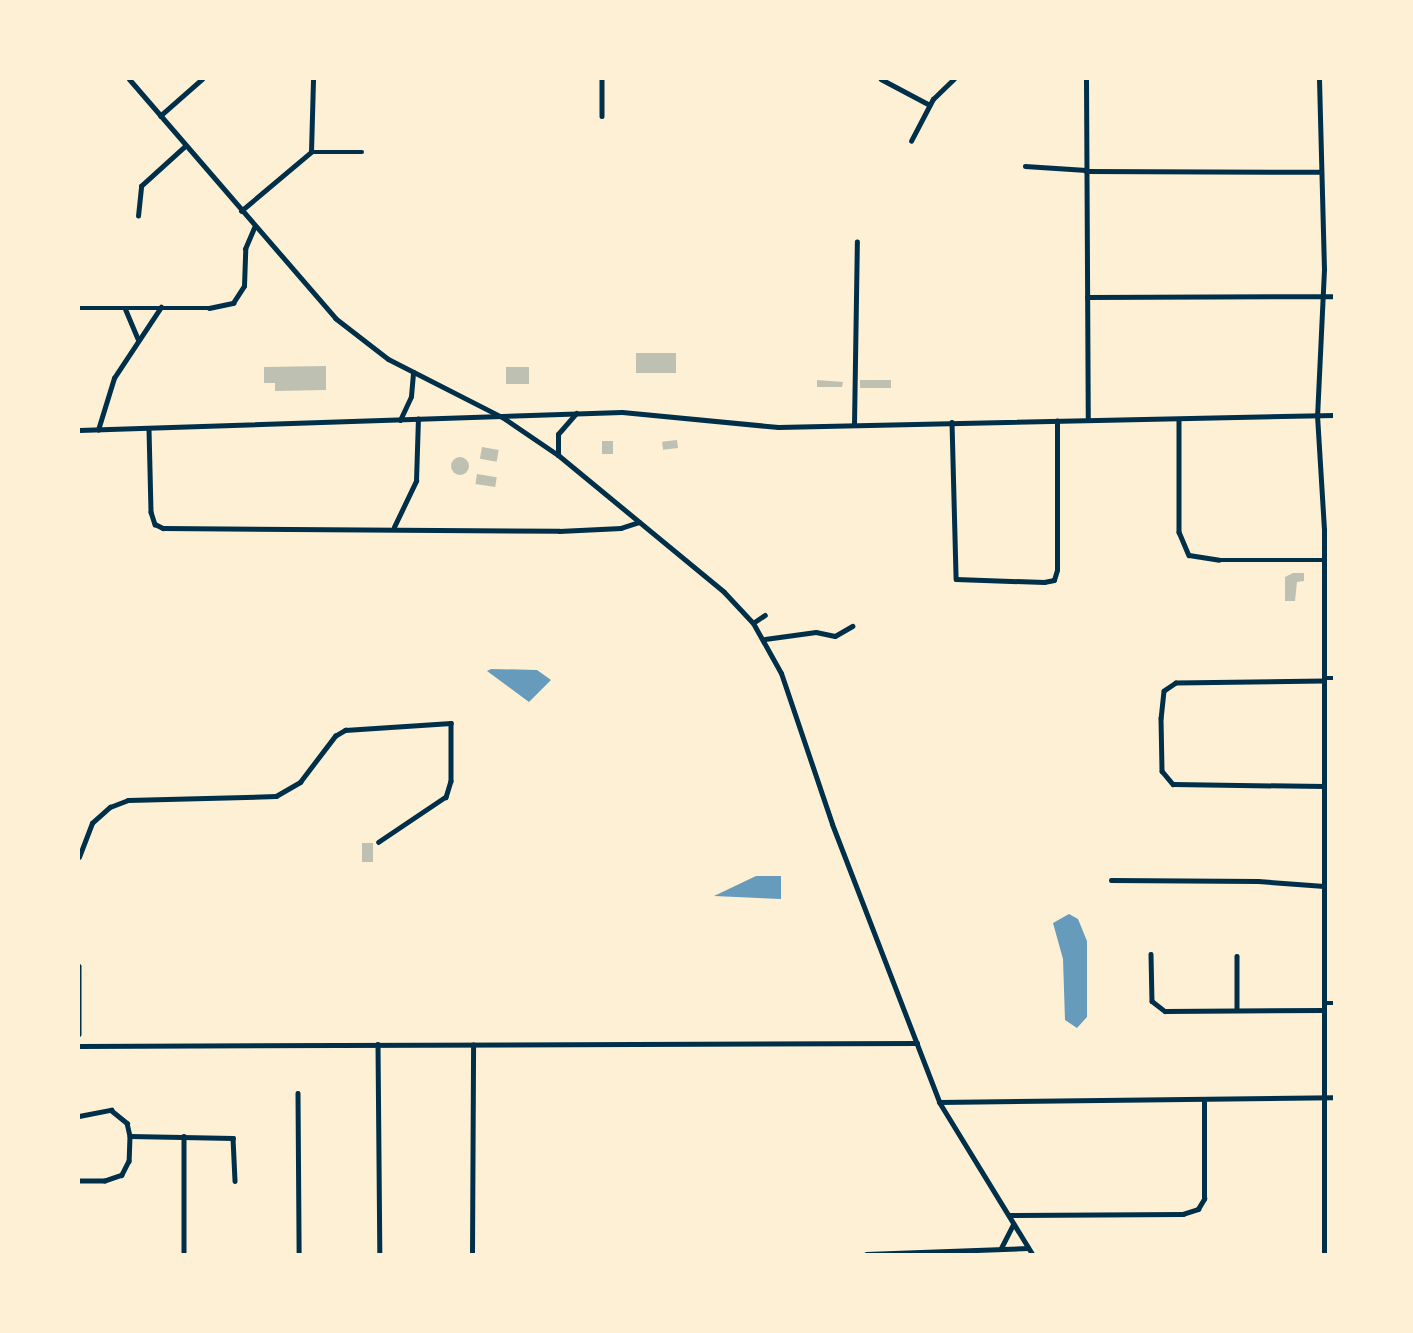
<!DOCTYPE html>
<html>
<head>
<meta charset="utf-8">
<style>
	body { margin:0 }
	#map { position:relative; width:1413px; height:1333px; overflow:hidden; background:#fdf0d5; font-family:Signika,sans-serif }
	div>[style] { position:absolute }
	.water>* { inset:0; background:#669bbc }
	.building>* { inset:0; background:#bec0b2; transform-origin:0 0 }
	.round { border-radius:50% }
	.minor>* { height:4.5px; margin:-2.25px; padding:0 2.25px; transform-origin:2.25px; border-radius:2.25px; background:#003049 }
	.tertiary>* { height:5px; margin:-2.5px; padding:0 2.5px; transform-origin:2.5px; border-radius:2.5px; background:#003049 }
	.secondary>* { height:5px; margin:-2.5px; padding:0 2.5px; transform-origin:2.5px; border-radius:2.5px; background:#003049 }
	span { translate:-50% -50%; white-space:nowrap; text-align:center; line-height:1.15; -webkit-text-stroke:7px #fdf0d5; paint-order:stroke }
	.frame { position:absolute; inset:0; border:80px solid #fdf0d5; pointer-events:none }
</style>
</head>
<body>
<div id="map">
	<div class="water">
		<div style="clip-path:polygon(491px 669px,537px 670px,551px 680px,529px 702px,487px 671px)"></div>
		<div style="clip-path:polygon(756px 876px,781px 876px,781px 899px,714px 896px)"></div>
		<div style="clip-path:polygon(1069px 914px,1078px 919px,1087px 941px,1087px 1017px,1077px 1028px,1065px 1020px,1063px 959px,1053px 923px)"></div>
	</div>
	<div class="building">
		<div style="left:676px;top:353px;width:20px;height:40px;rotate:90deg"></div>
		<div style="clip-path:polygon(326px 366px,326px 390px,275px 391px,275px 383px,264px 383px,264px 367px)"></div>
		<div style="left:506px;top:367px;width:23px;height:17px"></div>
		<div style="clip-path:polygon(817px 380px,843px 382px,842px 387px,817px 387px)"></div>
		<div style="left:891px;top:380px;width:8px;height:31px;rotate:90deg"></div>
		<div style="left:677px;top:440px;width:8px;height:15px;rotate:83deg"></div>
		<div style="left:613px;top:441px;width:13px;height:11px;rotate:90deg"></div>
		<div style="left:482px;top:447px;width:17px;height:12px;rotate:10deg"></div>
		<div class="round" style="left:451px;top:457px;width:18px;height:18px"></div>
		<div style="left:477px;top:474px;width:20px;height:10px;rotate:9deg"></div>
		<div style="clip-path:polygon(1293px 573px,1304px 573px,1304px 581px,1297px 582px,1295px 601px,1285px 601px,1285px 577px)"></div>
		<div style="left:362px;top:843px;width:11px;height:19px"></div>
	</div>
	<div class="minor">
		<div style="left:602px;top:79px;width:37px;rotate:90deg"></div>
		<div style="left:881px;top:79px;width:55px;rotate:28deg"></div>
		<div style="left:160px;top:116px;width:56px;rotate:-41.4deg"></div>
		<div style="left:911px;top:141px;width:47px;rotate:-62.4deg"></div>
		<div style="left:933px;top:99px;width:29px;rotate:-44deg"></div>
		<div style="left:311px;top:152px;width:51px"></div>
		<div style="left:1025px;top:166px;width:61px;rotate:3.8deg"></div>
		<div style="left:1086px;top:171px;width:233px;rotate:0.2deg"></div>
		<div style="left:241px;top:211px;width:92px;rotate:-40.1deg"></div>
		<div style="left:311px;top:152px;width:73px;rotate:-88.4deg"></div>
		<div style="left:138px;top:216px;width:30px;rotate:-84deg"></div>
		<div style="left:141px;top:186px;width:58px;rotate:-42.2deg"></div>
		<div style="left:1087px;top:297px;width:247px;rotate:-0.2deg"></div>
		<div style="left:79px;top:308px;width:130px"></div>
		<div style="left:209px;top:308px;width:25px;rotate:-12deg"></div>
		<div style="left:233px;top:303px;width:20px;rotate:-57deg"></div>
		<div style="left:244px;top:286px;width:37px;rotate:-88deg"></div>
		<div style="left:245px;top:249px;width:23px;rotate:-67deg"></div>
		<div style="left:125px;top:308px;width:33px;rotate:67deg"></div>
		<div style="left:1179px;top:419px;width:113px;rotate:90deg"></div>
		<div style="left:1179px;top:532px;width:25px;rotate:67deg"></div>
		<div style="left:1189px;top:555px;width:30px;rotate:9deg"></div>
		<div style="left:1219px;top:560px;width:105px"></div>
		<div style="left:952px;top:422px;width:157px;rotate:88.5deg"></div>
		<div style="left:956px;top:579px;width:88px;rotate:2deg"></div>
		<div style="left:1044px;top:582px;width:10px;rotate:-11deg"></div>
		<div style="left:1054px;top:580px;width:10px;rotate:-73deg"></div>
		<div style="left:1057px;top:570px;width:149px;rotate:-90deg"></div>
		<div style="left:854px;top:425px;width:183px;rotate:-89.1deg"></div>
		<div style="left:149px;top:429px;width:83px;rotate:88.6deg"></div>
		<div style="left:151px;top:512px;width:13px;rotate:72deg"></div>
		<div style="left:155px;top:524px;width:9px;rotate:27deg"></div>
		<div style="left:163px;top:528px;width:396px;rotate:0.4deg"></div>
		<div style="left:559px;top:531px;width:62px;rotate:-2.8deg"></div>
		<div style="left:621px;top:528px;width:19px;rotate:-18deg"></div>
		<div style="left:98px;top:430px;width:54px;rotate:-72.9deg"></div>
		<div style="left:114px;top:378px;width:85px;rotate:-56.5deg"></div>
		<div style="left:394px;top:527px;width:51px;rotate:-64.4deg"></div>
		<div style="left:416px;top:481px;width:62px;rotate:-88.2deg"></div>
		<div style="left:753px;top:623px;width:14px;rotate:-34deg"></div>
		<div style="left:765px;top:639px;width:51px;rotate:-7.8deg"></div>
		<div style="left:816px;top:632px;width:19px;rotate:12deg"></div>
		<div style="left:835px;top:636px;width:20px;rotate:-30deg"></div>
		<div style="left:1324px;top:678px;width:10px"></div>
		<div style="left:1324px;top:681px;width:148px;rotate:179.2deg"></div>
		<div style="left:1176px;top:683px;width:14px;rotate:146deg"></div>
		<div style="left:1164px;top:691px;width:27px;rotate:96deg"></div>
		<div style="left:1161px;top:718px;width:53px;rotate:88.9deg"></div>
		<div style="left:1162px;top:771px;width:17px;rotate:50deg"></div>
		<div style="left:1173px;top:784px;width:151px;rotate:0.8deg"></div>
		<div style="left:79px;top:857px;width:36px;rotate:-69deg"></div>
		<div style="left:92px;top:823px;width:24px;rotate:-42deg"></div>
		<div style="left:110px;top:807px;width:19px;rotate:-21deg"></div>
		<div style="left:128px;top:800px;width:148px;rotate:-1.5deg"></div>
		<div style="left:276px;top:796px;width:28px;rotate:-30deg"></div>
		<div style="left:300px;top:782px;width:58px;rotate:-52.7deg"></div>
		<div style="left:335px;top:736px;width:12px;rotate:-31deg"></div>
		<div style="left:345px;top:730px;width:106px;rotate:-3.8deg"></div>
		<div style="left:451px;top:723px;width:58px;rotate:90deg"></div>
		<div style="left:451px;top:781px;width:17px;rotate:107deg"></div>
		<div style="left:446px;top:797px;width:81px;rotate:146.1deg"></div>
		<div style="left:1111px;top:880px;width:147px;rotate:0.4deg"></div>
		<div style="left:1258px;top:881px;width:66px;rotate:4.3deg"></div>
		<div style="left:1151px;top:954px;width:47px;rotate:88.8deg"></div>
		<div style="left:1152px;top:1001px;width:16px;rotate:38deg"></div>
		<div style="left:1165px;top:1011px;width:159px;rotate:-0.4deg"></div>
		<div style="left:1237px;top:956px;width:54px;rotate:90deg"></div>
		<div style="left:79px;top:966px;width:68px;rotate:90deg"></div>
		<div style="left:1324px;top:1003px;width:10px"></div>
		<div style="left:378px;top:1044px;width:210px;rotate:89.5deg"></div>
		<div style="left:79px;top:1046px;width:838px;rotate:-0.21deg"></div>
		<div style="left:298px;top:1093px;width:161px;rotate:89.6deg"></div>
		<div style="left:79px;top:1116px;width:33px;rotate:-11deg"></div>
		<div style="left:111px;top:1110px;width:21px;rotate:39deg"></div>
		<div style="left:127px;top:1123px;width:13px;rotate:77deg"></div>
		<div style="left:130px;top:1136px;width:25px;rotate:92deg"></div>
		<div style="left:129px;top:1161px;width:16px;rotate:117deg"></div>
		<div style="left:122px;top:1175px;width:18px;rotate:161deg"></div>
		<div style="left:105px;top:1181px;width:26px;rotate:180deg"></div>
		<div style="left:130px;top:1136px;width:103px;rotate:1.1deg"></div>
		<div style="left:233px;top:1138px;width:43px;rotate:87.3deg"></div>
		<div style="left:184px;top:1136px;width:118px;rotate:90deg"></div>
		<div style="left:1009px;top:1215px;width:174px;rotate:-0.3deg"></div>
		<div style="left:1183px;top:1214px;width:16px;rotate:-18deg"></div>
		<div style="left:1198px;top:1209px;width:12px;rotate:-59deg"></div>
		<div style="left:1204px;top:1199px;width:99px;rotate:-90deg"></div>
		<div style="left:472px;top:1254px;width:209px;rotate:-89.7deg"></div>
	</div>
	<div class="tertiary">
		<div style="left:1086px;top:79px;width:341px;rotate:89.7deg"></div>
		<div style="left:1319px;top:79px;width:190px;rotate:88.5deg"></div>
		<div style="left:1324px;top:269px;width:146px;rotate:92.7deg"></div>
		<div style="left:1317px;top:415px;width:114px;rotate:86.5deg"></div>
		<div style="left:1324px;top:529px;width:725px;rotate:90deg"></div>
		<div style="left:939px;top:1102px;width:395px;rotate:-0.7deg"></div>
		<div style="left:1001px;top:1248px;width:27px;rotate:-63deg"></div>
		<div style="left:866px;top:1254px;width:162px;rotate:-2.1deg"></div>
	</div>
	<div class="secondary">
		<div style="left:129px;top:79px;width:316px;rotate:49.2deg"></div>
		<div style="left:335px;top:318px;width:67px;rotate:37.7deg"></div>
		<div style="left:388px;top:359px;width:128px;rotate:27deg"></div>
		<div style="left:502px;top:417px;width:68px;rotate:34.2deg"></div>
		<div style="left:558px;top:455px;width:215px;rotate:39.5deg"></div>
		<div style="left:724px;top:592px;width:42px;rotate:46.9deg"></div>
		<div style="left:753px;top:623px;width:57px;rotate:60.8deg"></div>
		<div style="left:781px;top:673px;width:159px;rotate:71.3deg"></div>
		<div style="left:832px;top:824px;width:298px;rotate:68.9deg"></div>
		<div style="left:939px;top:1102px;width:178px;rotate:58.5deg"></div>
		<div style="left:400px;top:420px;width:26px;rotate:-65deg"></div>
		<div style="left:411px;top:396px;width:24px;rotate:-85deg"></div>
		<div style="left:79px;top:430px;width:543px;rotate:-1.9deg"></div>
		<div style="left:622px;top:412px;width:157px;rotate:5.5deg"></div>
		<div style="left:778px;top:427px;width:556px;rotate:-1.24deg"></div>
		<div style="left:558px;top:455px;width:21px;rotate:-90deg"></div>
		<div style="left:558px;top:434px;width:28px;rotate:-49deg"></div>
	</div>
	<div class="frame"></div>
</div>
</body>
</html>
